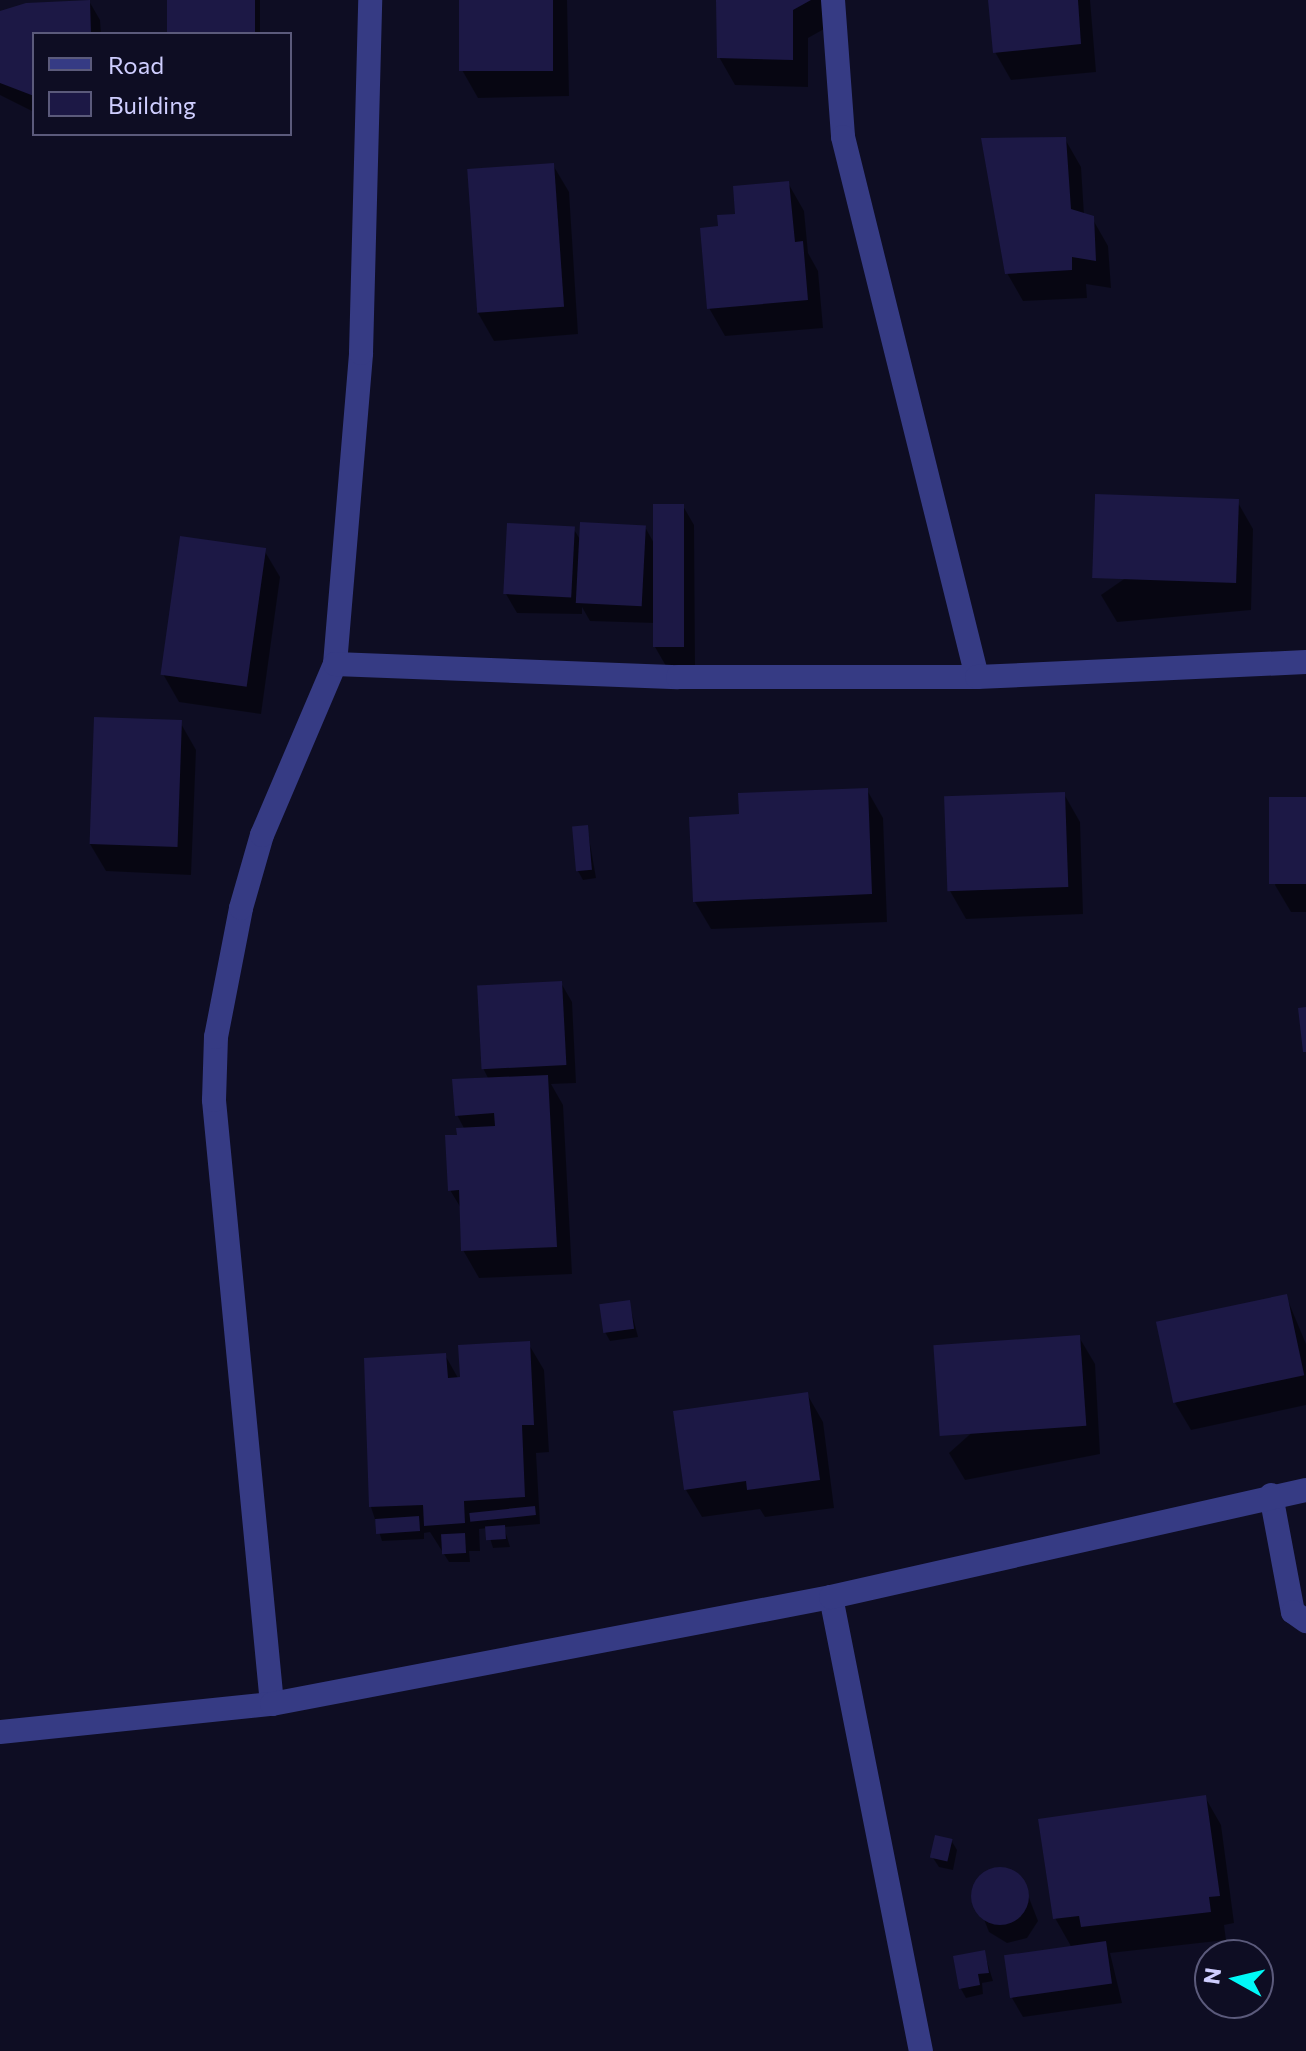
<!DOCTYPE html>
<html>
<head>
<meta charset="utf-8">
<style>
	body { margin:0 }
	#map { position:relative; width:1306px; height:2051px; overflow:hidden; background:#0e0d23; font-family:Commissioner,sans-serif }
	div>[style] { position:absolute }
	.shadow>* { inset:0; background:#0007; transform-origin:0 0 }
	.building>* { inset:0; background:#1c1845; transform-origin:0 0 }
	.round { border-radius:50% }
	.street>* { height:24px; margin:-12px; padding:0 12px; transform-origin:12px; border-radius:12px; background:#363b84 }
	span { translate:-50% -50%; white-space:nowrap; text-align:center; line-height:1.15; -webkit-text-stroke:6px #0e0d23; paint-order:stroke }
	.legend { position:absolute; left:32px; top:32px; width:260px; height:104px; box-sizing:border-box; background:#0e0d23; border:2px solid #5b5a7b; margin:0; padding:10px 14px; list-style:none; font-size:24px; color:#cfceff }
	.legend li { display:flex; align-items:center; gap:16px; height:40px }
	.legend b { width:40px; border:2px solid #5b5a7b }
	.north { position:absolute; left:1194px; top:1939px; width:80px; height:80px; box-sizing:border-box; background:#0e0d23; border:2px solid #5b5a7b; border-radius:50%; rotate:278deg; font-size:22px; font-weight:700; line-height:32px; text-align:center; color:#cfceff }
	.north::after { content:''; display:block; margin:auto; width:28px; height:36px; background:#00f9f7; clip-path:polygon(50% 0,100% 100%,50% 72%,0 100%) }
</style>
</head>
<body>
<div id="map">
	<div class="shadow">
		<div style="left:169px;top:0;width:91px;height:34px"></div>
		<div style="clip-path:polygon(461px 0,567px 0,569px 96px,478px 98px,462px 70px)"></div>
		<div style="clip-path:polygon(718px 0,825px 0,824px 29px,808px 38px,808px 87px,735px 85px,719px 57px)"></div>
		<div style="clip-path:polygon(990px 0,1090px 0,1096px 72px,1011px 80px,995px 52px)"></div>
		<div style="clip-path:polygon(89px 1px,100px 20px,101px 34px,34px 34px,34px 112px,0 95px,0 13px)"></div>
		<div style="clip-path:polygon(1065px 139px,1081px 167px,1084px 215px,1092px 218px,1108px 246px,1111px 288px,1086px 284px,1087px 298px,1023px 301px,1007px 273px)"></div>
		<div style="clip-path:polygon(553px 165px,569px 192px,578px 334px,494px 341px,478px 313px)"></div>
		<div style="clip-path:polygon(788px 183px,804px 211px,808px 253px,818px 271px,823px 328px,725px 336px,709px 308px,720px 228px)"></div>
		<div style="clip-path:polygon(1237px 501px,1253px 529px,1251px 610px,1117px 622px,1101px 595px)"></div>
		<div style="clip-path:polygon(683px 506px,694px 525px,695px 666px,666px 666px,655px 647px,655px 623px,590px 621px,582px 607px,582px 614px,517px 613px,506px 594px,573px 528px,581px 541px,645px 527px,655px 545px)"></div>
		<div style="clip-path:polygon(264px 550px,280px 577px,261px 714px,179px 702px,163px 674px)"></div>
		<div style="clip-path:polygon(180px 722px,196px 750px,191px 875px,106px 871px,90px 844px)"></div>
		<div style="clip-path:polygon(867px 790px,883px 818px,887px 922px,711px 929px,695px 902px,741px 816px)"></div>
		<div style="clip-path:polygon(1064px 794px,1080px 822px,1083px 914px,966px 919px,950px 891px)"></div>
		<div style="clip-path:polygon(1306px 799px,1306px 912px,1291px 912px,1275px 885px)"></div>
		<div style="clip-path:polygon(587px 827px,596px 878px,583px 880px,578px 871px)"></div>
		<div style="clip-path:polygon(561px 983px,572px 1002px,576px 1083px,551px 1084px,563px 1105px,572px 1274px,479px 1278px,463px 1250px,462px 1210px,450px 1190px,459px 1137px,465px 1130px,457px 1115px,489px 1080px,483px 1068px)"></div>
		<div style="clip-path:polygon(1286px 1296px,1306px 1344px,1306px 1405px,1191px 1430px,1175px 1403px)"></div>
		<div style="clip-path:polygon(629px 1302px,638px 1337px,610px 1341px,605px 1332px)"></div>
		<div style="clip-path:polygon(1079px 1337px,1095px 1364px,1100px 1454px,965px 1480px,949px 1453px)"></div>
		<div style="clip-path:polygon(528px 1343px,544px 1370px,549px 1452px,536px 1453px,540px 1524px,504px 1527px,510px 1547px,493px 1548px,487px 1528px,479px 1529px,480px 1551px,469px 1551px,470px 1562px,449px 1562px,430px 1532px,424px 1533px,424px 1539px,382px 1541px,371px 1507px,445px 1355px,462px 1385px)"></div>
		<div style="clip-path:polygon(807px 1394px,823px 1422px,834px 1508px,765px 1517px,760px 1509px,702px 1517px,686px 1490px)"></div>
		<div style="clip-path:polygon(1205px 1797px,1221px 1825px,1234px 1923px,1224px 1925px,1226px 1940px,1110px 1953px,1122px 2003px,1023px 2017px,1012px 1998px,1072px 1948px,1055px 1918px)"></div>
		<div style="clip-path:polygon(951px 1840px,957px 1850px,953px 1870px,939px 1867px,933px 1858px)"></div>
		<div style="clip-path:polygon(1005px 1869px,1022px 1880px,1038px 1921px,1027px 1938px,1007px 1943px,989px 1932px,973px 1891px,984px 1874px)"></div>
		<div style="clip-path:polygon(984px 1952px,993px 1981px,982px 1983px,983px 1994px,966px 1998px,961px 1989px)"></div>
	</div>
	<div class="building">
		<div style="clip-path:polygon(90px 0,91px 34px,34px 34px,34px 96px,0 83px,0 11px,26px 3px)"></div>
		<div style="left:167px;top:0;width:88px;height:34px"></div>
		<div style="left:459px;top:0;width:94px;height:71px"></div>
		<div style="clip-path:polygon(716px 0,811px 0,793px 10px,793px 60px,717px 58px)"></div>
		<div style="clip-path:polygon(988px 0,1078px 0,1081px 44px,993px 53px)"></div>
		<div style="clip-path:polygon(1066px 137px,1071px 209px,1094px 216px,1096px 261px,1072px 257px,1072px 270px,1005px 274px,981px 138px)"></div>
		<div style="left:554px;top:163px;width:144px;height:87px;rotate:86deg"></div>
		<div style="clip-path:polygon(789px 181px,795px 242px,803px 241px,808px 300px,707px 309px,700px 228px,718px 226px,717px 215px,735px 214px,733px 186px)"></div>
		<div style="left:1239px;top:499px;width:84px;height:144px;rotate:92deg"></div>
		<div style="left:653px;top:504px;width:31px;height:143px"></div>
		<div style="left:580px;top:522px;width:66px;height:81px;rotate:3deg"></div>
		<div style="left:507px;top:523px;width:68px;height:71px;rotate:3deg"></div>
		<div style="left:180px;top:536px;width:87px;height:140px;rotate:8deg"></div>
		<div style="left:94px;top:717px;width:88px;height:127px;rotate:2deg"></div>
		<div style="clip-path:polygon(868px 788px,872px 894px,693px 902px,689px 817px,739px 814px,738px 793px)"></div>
		<div style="left:1065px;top:792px;width:95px;height:121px;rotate:88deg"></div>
		<div style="left:1306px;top:797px;width:87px;height:37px;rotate:90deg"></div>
		<div style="left:588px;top:825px;width:45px;height:16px;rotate:85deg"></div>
		<div style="left:562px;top:981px;width:84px;height:85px;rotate:87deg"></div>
		<div style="clip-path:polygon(1306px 1007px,1306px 1052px,1303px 1052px,1298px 1008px)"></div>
		<div style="clip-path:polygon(548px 1075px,557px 1247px,461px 1251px,459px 1190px,448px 1191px,445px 1135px,457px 1135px,456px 1128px,495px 1126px,494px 1113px,455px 1116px,452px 1079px)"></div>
		<div style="left:1287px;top:1294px;width:83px;height:134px;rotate:78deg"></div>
		<div style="left:630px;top:1300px;width:29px;height:31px;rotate:82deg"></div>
		<div style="left:1080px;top:1335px;width:91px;height:147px;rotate:86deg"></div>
		<div style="clip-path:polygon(530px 1341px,534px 1425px,522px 1425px,525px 1497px,464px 1501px,465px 1523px,424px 1526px,423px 1505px,369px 1507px,364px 1358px,446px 1353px,448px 1378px,460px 1377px,458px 1345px)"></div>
		<div style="clip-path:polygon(808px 1392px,820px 1480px,747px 1490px,746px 1481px,684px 1490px,673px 1411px)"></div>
		<div style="left:535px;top:1506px;width:9px;height:66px;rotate:84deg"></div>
		<div style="left:419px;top:1516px;width:15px;height:44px;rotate:86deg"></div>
		<div style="left:505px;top:1525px;width:14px;height:20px;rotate:86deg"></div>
		<div style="left:465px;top:1533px;width:20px;height:24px;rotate:87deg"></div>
		<div style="clip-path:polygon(1206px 1795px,1220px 1896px,1209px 1897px,1211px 1912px,1081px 1927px,1079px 1916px,1053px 1919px,1038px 1819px)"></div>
		<div style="left:935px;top:1835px;width:18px;height:23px;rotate:13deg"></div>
		<div class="round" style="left:971px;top:1867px;width:58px;height:58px"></div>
		<div style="left:1106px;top:1941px;width:43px;height:103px;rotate:82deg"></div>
		<div style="clip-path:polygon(985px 1950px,989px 1973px,978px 1974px,980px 1985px,959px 1989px,953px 1956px)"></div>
	</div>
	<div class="street">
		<div style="left:833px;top:0;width:137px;rotate:85.8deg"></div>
		<div style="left:843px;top:137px;width:556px;rotate:76.06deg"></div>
		<div style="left:335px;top:664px;width:312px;rotate:-85.2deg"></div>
		<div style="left:361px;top:353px;width:353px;rotate:-88.5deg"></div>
		<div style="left:1271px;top:1495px;width:119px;rotate:79.4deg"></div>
		<div style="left:1293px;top:1612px;width:16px;rotate:35deg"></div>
		<div style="left:831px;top:1597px;width:463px;rotate:78.8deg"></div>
		<div style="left:272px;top:1704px;width:607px;rotate:-95.49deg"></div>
		<div style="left:214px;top:1100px;width:63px;rotate:-88.2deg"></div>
		<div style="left:216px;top:1037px;width:131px;rotate:-79deg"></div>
		<div style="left:241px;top:908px;width:76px;rotate:-74deg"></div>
		<div style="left:262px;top:835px;width:186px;rotate:-66.9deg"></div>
		<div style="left:335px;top:664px;width:343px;rotate:2.2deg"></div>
		<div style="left:678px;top:677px;width:299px"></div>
		<div style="left:977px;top:677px;width:329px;rotate:-2.6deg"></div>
		<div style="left:0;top:1732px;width:273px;rotate:-5.9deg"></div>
		<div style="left:272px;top:1704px;width:569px;rotate:-10.84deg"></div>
		<div style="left:831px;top:1597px;width:487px;rotate:-12.7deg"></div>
	</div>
	<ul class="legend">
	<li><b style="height:10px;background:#363b84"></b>Road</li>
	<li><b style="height:22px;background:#1c1845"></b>Building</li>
	</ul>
	<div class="north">N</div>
</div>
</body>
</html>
